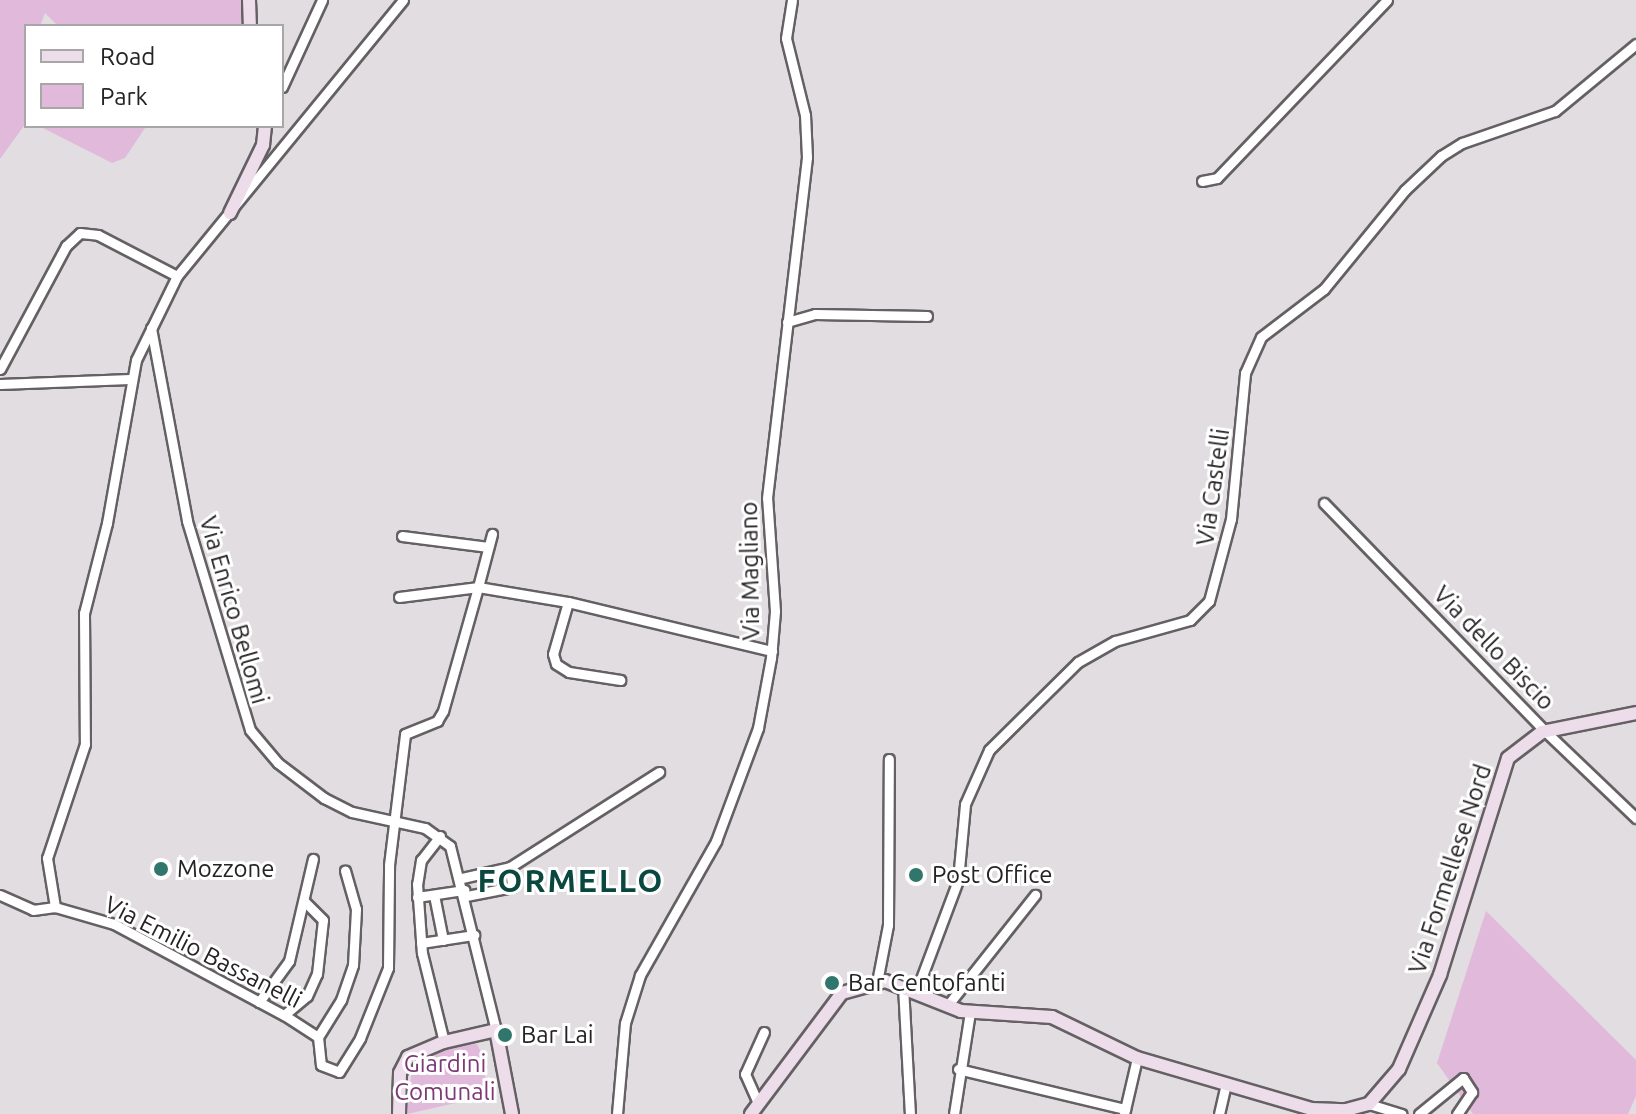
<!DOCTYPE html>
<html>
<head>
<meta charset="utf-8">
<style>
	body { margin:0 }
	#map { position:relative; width:1636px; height:1114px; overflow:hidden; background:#e2dde1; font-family:Ubuntu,sans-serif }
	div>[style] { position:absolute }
	.green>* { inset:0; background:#e1b9da }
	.roads { filter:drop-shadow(2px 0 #646063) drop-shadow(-2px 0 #646063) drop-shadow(0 2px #646063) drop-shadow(0 -2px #646063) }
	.street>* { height:9px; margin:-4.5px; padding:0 4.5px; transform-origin:4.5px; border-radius:4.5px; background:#fff }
	.secondary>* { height:12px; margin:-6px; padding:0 6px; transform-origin:6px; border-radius:6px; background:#eddcea }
	.dots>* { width:22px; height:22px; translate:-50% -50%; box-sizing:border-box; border:4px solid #fff; border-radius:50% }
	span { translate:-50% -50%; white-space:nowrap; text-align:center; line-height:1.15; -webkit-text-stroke:6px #fff; paint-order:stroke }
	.street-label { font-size:24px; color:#252324 }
	.poi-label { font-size:24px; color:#252324 }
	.left { translate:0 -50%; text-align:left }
	.park-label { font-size:24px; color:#7e3875 }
	.district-label { font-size:32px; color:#0a473f; font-weight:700; letter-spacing:2px }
	.legend { position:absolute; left:24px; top:24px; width:260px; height:104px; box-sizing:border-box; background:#fff; border:2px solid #a8a7a7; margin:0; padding:10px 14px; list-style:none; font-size:24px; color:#252324 }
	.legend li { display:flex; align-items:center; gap:16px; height:40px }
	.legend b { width:40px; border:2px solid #a8a7a7 }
</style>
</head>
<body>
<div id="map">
	<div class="green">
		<div style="clip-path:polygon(0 0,243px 0,245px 26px,58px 26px,45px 13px,40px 26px,26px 26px,26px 123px,0 159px)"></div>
		<div style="clip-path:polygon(39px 126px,142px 126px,145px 128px,125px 158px,112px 163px)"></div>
		<div style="clip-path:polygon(1486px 911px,1636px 1060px,1636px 1096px,1628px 1114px,1473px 1114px,1437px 1063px)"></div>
		<div style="clip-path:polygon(477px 1044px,488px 1067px,484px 1074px,491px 1095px,407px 1114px,413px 1060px,439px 1048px)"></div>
	</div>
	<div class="roads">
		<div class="street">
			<div style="left:403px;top:0;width:357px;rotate:129.3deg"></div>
			<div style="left:177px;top:276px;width:93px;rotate:116deg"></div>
			<div style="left:136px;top:360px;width:166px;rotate:100.1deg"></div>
			<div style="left:107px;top:523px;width:93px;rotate:104.3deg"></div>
			<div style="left:84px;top:613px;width:131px;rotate:89.6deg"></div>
			<div style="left:85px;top:744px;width:120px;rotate:108.4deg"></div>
			<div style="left:47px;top:858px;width:50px;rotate:80.7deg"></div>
			<div style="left:55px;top:907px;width:61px;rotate:16.1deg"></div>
			<div style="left:114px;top:924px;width:193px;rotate:28.2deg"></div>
			<div style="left:284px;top:1015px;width:40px;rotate:32.9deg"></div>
			<div style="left:318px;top:1037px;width:28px;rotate:84deg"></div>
			<div style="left:321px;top:1065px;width:19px;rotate:21deg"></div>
			<div style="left:339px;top:1072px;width:40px;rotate:-58deg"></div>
			<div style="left:360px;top:1038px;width:75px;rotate:-68.2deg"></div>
			<div style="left:388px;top:968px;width:103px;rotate:-89.4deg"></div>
			<div style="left:389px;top:865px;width:132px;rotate:-83deg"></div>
			<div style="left:405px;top:734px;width:35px;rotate:-22deg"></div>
			<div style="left:437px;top:721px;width:12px;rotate:-59deg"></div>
			<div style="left:443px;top:711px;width:129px;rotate:-74.2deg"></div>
			<div style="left:478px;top:587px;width:91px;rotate:9.5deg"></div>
			<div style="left:568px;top:602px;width:54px;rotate:106.1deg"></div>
			<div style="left:553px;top:654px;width:10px;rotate:73deg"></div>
			<div style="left:556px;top:664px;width:15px;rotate:32deg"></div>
			<div style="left:569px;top:672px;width:52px;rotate:8.9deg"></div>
			<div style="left:282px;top:87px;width:96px;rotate:-65.3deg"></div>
			<div style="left:1202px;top:181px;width:15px;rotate:-11deg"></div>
			<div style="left:1217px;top:178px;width:246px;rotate:-46.3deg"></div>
			<div style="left:787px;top:322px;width:29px;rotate:-16deg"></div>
			<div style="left:815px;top:314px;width:112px;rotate:1deg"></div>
			<div style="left:151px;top:328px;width:196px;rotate:79.4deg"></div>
			<div style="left:187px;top:521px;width:218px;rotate:73.2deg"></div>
			<div style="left:250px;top:730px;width:43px;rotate:49.7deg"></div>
			<div style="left:278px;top:763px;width:58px;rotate:37.3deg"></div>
			<div style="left:324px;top:798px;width:31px;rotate:27deg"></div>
			<div style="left:352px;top:812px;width:75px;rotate:12.4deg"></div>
			<div style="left:425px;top:828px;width:31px;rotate:36deg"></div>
			<div style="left:450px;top:846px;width:190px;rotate:76deg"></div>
			<div style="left:0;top:369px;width:140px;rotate:-61.8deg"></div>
			<div style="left:66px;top:246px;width:19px;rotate:-43deg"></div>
			<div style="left:80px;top:233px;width:18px;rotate:6deg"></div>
			<div style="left:98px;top:235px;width:89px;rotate:27.4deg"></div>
			<div style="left:0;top:384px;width:130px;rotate:-2.2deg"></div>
			<div style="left:1324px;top:503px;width:318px;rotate:45.9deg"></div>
			<div style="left:1545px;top:731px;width:126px;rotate:43.7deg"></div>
			<div style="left:402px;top:536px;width:87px;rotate:7.3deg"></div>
			<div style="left:399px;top:597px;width:80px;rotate:-7.2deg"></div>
			<div style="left:478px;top:587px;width:55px;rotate:-75.2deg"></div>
			<div style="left:568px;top:602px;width:210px;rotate:13.5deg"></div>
			<div style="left:440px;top:836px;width:31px;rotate:128deg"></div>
			<div style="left:421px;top:860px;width:24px;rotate:99deg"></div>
			<div style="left:417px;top:884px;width:69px;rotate:85.9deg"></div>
			<div style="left:422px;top:953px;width:92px;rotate:76.1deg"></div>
			<div style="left:510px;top:867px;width:177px;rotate:-32.5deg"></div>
			<div style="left:462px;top:878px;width:49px;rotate:-12.9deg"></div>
			<div style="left:510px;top:867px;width:20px;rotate:84deg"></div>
			<div style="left:512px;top:887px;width:47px;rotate:168.9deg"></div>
			<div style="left:0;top:895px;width:36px;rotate:24deg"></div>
			<div style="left:33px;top:910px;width:22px;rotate:-8deg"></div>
			<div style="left:434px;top:895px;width:46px;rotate:78.7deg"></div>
			<div style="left:417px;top:897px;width:48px;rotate:-8.5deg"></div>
			<div style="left:421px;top:943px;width:54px;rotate:-8.6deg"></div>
			<div style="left:877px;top:982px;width:58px;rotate:-79.1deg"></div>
			<div style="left:888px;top:925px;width:166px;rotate:-89.7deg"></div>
			<div style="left:903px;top:986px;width:128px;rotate:86.9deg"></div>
			<div style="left:916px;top:992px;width:120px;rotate:-69.4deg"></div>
			<div style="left:958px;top:880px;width:76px;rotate:-84.7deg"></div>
			<div style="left:965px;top:804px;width:59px;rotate:-66deg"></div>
			<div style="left:989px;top:750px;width:125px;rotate:-44.7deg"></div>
			<div style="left:1078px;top:662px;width:43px;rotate:-29.6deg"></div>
			<div style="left:1115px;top:641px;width:78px;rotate:-15.6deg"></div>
			<div style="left:1190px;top:620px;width:27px;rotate:-45deg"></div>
			<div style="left:1209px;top:601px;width:85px;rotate:-75deg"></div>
			<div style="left:1231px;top:519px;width:147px;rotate:-84.5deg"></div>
			<div style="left:1245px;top:373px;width:39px;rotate:-66deg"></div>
			<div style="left:1261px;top:337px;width:79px;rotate:-37.3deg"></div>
			<div style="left:1324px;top:289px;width:128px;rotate:-50.7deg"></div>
			<div style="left:1405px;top:190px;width:50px;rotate:-43.4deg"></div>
			<div style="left:1441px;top:156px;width:25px;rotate:-32deg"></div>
			<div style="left:1462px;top:143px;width:98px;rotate:-19deg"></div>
			<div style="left:1555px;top:111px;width:105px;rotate:-39.6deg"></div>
			<div style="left:259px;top:1002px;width:51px;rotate:-53.8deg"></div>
			<div style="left:289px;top:961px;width:105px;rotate:-76.8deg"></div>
			<div style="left:947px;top:1006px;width:142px;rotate:-51.6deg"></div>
			<div style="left:284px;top:1015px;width:30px;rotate:-40deg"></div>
			<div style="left:307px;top:996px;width:24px;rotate:-66deg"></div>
			<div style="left:317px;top:974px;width:54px;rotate:-83.7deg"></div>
			<div style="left:323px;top:920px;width:27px;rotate:-135deg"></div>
			<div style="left:318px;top:1037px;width:44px;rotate:-58.1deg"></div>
			<div style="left:341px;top:1000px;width:37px;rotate:-71deg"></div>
			<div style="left:353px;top:965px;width:56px;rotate:-86.9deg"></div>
			<div style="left:356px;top:909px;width:40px;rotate:-106deg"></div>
			<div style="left:958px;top:1069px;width:172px;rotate:13.5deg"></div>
			<div style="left:758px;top:1103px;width:32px;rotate:-114deg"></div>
			<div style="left:745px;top:1074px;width:46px;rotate:-65.7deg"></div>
			<div style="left:1369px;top:1104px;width:34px;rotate:17deg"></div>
			<div style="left:617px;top:1114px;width:91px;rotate:-85deg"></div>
			<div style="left:625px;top:1023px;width:50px;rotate:-72.6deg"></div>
			<div style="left:640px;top:975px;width:154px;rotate:-60.4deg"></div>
			<div style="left:716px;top:841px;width:121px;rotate:-69.6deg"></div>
			<div style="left:758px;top:728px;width:71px;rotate:-79.5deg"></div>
			<div style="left:771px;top:658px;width:47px;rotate:-85.1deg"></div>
			<div style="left:775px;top:611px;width:113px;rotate:-94deg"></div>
			<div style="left:767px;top:498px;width:343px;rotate:-83.3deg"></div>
			<div style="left:807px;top:157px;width:42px;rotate:-92.7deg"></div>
			<div style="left:805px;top:115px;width:79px;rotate:-103.9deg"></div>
			<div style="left:786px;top:38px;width:38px;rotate:-81deg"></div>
			<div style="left:954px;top:1114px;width:103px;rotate:-81.1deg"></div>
			<div style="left:1124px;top:1114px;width:57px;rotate:-76.9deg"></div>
			<div style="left:1219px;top:1114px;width:28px;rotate:-77deg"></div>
			<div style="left:1419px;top:1114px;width:57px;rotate:-39.3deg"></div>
			<div style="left:1463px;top:1078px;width:17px;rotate:57deg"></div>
			<div style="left:1472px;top:1092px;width:27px;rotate:124deg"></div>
		</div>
		<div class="secondary">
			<div style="left:249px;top:0;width:26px;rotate:88deg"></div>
			<div style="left:230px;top:213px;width:76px;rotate:-64.1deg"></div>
			<div style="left:263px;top:145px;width:19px;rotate:-84deg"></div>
			<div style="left:399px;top:1114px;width:41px;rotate:-88.6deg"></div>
			<div style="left:400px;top:1073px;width:18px;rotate:-63deg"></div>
			<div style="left:408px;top:1057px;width:39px;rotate:-23deg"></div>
			<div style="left:444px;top:1042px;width:53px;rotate:-13deg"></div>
			<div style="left:496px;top:1030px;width:86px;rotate:79.2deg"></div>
			<div style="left:751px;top:1114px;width:151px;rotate:-53.1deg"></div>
			<div style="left:842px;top:993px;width:45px;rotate:-15.6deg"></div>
			<div style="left:885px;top:981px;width:82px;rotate:21.5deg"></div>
			<div style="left:961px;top:1011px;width:91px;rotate:3.8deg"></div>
			<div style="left:1052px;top:1017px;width:94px;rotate:25.8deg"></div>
			<div style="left:1137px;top:1058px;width:181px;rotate:16.3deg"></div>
			<div style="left:1311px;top:1109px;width:35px;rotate:2deg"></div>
			<div style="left:1346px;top:1110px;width:24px;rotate:-15deg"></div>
			<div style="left:1369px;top:1104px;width:46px;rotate:-49.4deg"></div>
			<div style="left:1399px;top:1069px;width:103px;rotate:-66.4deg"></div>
			<div style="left:1440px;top:975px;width:227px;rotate:-72.6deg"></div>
			<div style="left:1508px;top:758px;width:43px;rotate:-37.4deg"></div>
			<div style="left:1542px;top:732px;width:96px;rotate:-11.4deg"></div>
		</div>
	</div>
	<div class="dots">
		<div style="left:161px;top:869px;background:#30766c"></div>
		<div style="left:916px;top:875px;background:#30766c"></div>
		<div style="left:832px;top:983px;background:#30766c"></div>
		<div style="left:505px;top:1035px;background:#30766c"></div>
	</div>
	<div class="street-label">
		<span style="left:1213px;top:487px;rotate:-82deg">Via Castelli</span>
		<span style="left:750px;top:571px;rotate:-91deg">Via Magliano</span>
		<span style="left:234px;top:610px;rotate:74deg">Via Enrico Bellomi</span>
		<span style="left:1494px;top:648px;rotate:46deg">Via dello Biscio</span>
		<span style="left:1450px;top:869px;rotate:-72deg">Via Formellese Nord</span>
		<span style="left:203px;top:952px;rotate:27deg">Via Emilio Bassanelli</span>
	</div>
	<div class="poi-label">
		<span class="left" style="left:177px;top:869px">Mozzone</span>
		<span class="left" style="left:932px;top:875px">Post Office</span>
		<span class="left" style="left:848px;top:983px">Bar Centofanti</span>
		<span class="left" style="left:521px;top:1035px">Bar Lai</span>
	</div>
	<div class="park-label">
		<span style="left:445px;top:1078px">Giardini<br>Comunali</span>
	</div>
	<div class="district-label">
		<span style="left:571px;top:880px">FORMELLO</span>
	</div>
	<ul class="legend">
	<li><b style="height:10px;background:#eddcea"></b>Road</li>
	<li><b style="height:22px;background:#e1b9da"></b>Park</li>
	</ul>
</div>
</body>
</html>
